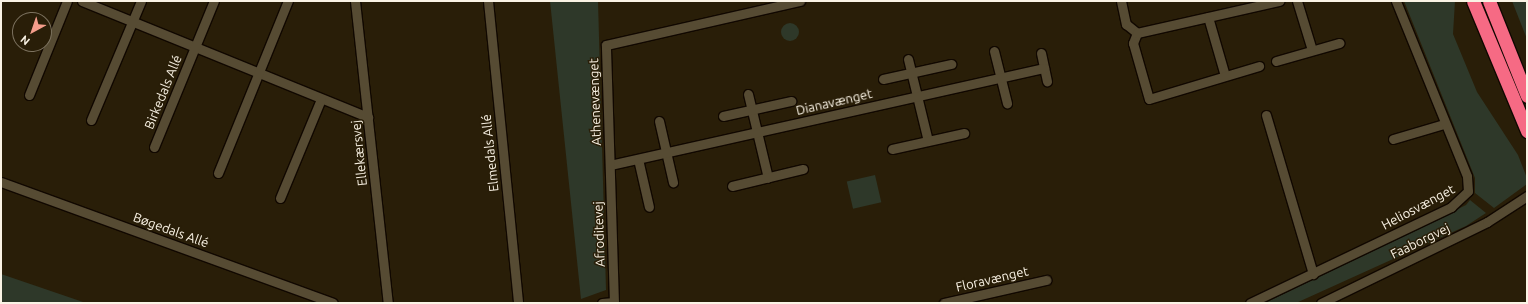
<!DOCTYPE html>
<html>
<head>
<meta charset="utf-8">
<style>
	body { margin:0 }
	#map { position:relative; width:1528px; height:304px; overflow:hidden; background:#291e08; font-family:Ubuntu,sans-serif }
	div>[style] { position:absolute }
	.green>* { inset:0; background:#2e3829; transform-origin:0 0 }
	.round { border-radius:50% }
	.roads { filter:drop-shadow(1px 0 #110800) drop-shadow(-1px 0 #110800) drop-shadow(0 1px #110800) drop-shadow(0 -1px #110800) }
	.minor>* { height:9px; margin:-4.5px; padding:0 4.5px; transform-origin:4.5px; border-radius:4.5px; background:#564b33 }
	.highway>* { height:13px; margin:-6.5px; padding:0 6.5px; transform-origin:6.5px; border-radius:6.5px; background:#f66a84 }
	span { translate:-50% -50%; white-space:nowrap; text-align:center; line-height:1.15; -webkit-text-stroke:3px #291e08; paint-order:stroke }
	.street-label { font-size:13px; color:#faf3e5 }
	.frame { position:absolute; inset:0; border:2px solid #faf3e5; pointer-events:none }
	.north { position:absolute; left:12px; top:12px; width:40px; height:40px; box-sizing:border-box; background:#291e08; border:1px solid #7d7360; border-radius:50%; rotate:220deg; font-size:11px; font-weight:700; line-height:16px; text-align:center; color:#faf3e5 }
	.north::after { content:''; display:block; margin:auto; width:14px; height:18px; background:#f49d8b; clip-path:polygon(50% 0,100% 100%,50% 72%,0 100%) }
</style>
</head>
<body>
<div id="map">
	<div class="green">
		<div style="clip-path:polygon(550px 1px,598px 1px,606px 290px,581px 299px)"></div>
		<div style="clip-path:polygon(1404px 1px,1455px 1px,1453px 34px,1477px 92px,1518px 155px,1527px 178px,1527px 184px,1494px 208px,1475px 193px,1475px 178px)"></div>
		<div style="clip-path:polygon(1512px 1px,1527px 1px,1527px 39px)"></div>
		<div class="round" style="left:781px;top:23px;width:18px;height:18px"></div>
		<div style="left:875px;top:175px;width:28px;height:29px;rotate:77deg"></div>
		<div style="clip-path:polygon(1470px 200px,1486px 213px,1466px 226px,1296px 303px,1265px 303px,1466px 205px)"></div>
		<div style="clip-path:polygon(1px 274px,86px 303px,1px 303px)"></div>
	</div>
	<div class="roads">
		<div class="minor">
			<div style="left:82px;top:1px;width:309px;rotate:22.1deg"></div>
			<div style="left:355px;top:1px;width:304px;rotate:83.8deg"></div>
			<div style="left:488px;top:1px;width:303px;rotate:84.3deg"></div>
			<div style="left:1121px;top:1px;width:24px;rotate:78deg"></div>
			<div style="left:1126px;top:24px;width:14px;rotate:39deg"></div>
			<div style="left:1297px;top:1px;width:51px;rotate:73deg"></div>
			<div style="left:1208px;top:17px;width:61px;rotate:73.9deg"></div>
			<div style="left:1137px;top:33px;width:11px;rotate:112deg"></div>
			<div style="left:1133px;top:43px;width:58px;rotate:74.1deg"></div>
			<div style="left:1149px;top:99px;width:115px;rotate:-16.7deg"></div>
			<div style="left:1137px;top:33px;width:146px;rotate:-12.7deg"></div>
			<div style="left:994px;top:51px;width:54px;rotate:76deg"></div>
			<div style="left:1041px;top:53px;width:29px;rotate:78deg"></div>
			<div style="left:908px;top:59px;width:84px;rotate:76.3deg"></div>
			<div style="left:1276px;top:61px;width:66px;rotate:-15.9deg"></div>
			<div style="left:883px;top:79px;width:70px;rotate:-12.4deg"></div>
			<div style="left:748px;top:94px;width:86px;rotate:76.6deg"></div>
			<div style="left:29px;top:95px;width:101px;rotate:-68deg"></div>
			<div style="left:1266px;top:115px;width:166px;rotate:73.5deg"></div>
			<div style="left:723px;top:116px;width:70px;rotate:-12.4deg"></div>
			<div style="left:91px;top:120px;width:129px;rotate:-67.2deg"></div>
			<div style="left:659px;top:121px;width:63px;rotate:77.1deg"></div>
			<div style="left:1393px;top:139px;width:53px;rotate:-16.4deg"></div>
			<div style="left:154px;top:147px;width:158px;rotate:-67.7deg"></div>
			<div style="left:892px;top:149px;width:74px;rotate:-12.5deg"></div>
			<div style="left:638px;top:159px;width:49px;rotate:77.1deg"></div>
			<div style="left:610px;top:165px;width:445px;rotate:-12.6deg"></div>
			<div style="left:218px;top:173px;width:186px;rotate:-67.9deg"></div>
			<div style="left:1px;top:182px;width:353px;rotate:20deg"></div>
			<div style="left:732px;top:186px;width:73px;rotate:-13.5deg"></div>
			<div style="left:280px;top:198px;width:107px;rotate:-67.5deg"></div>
			<div style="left:602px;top:303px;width:12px;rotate:-5deg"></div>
			<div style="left:614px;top:303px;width:258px;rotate:-91.8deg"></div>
			<div style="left:606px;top:45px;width:199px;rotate:-12.8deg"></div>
			<div style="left:944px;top:303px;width:105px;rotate:-12.7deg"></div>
			<div style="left:1250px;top:303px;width:223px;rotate:-25.5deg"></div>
			<div style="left:1451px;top:207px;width:23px;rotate:-43deg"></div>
			<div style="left:1468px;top:191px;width:15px;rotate:-94deg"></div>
			<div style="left:1467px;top:176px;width:189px;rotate:-112.1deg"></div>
			<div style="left:1321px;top:303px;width:185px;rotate:-26deg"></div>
			<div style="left:1487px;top:222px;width:48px;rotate:-33deg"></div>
		</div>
		<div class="highway">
			<div style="left:1473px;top:1px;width:141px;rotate:67.4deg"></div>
			<div style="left:1489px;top:1px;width:102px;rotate:68.2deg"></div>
		</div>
	</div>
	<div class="street-label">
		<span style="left:163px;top:92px;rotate:-68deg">Birkedals Allé</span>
		<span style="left:595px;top:102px;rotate:-92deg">Athenevænget</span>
		<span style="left:834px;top:102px;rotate:-13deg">Dianavænget</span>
		<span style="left:359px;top:153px;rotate:-96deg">Ellekærsvej</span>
		<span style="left:490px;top:153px;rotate:-96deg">Elmedals Allé</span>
		<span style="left:1418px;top:207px;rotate:-28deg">Heliosvænget</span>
		<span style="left:171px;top:230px;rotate:20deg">Bøgedals Allé</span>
		<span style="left:599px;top:234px;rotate:-92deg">Afroditevej</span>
		<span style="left:1420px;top:241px;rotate:-26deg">Faaborgvej</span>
		<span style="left:992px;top:279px;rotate:-13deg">Floravænget</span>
	</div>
	<div class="frame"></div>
	<div class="north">N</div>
</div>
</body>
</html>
